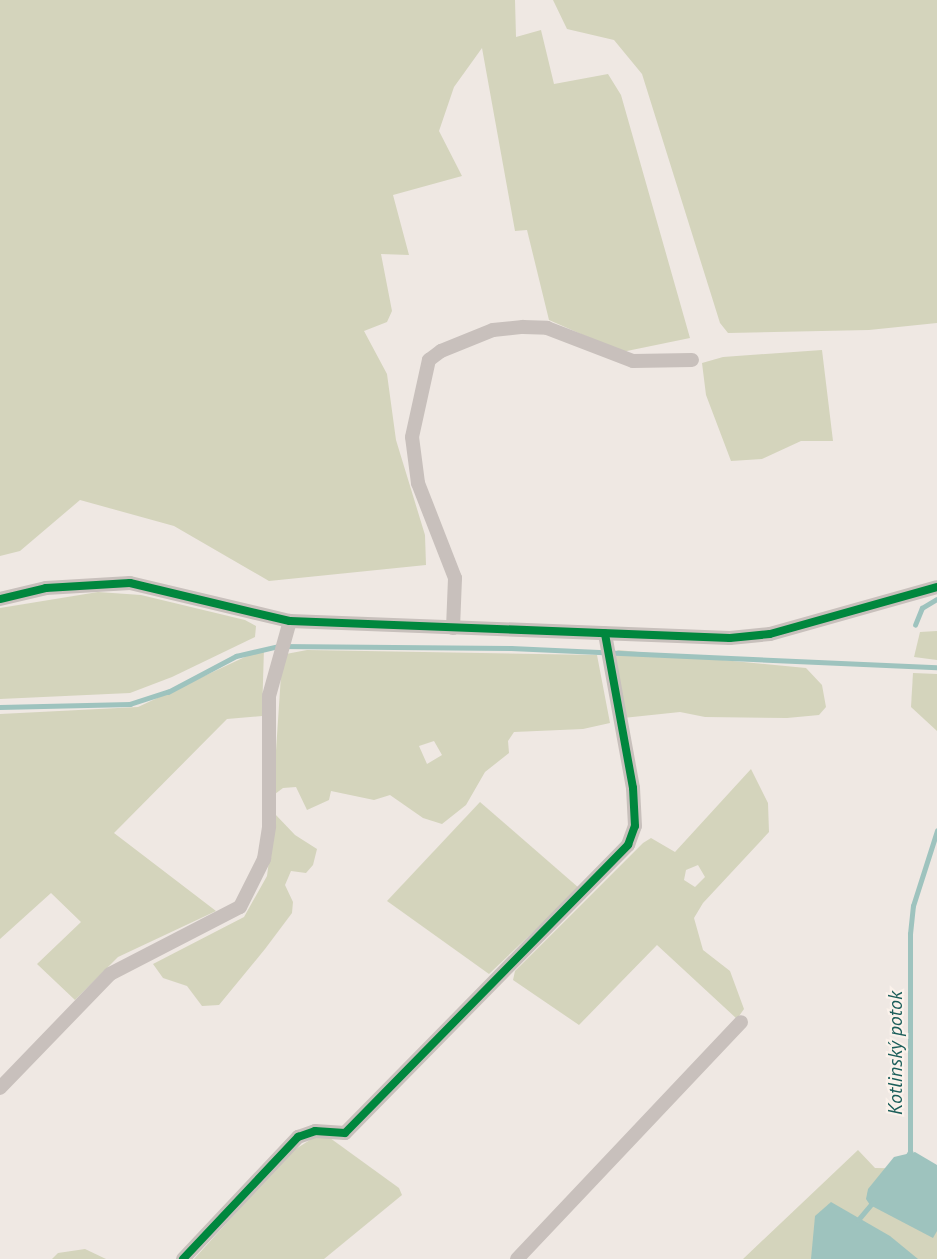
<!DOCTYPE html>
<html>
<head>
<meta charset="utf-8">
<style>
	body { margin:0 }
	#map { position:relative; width:937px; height:1259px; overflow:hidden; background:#efe8e3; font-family:"PT Sans",sans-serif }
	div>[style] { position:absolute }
	.green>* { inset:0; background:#d4d4bc }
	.water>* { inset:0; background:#9ec3be }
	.stream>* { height:4.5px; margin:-2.25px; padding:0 2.25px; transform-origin:2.25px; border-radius:2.25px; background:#9ec3be }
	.street>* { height:14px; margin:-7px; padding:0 7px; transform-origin:7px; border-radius:7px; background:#c8c0bc }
	.cycleway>* { height:8px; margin:-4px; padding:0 4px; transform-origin:4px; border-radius:4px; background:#00873e }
	span { translate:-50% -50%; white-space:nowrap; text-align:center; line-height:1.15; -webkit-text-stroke:4.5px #fbf2eb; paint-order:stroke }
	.water-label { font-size:20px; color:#1c5e5a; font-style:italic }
</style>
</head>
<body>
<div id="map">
	<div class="green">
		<div style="clip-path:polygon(0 0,515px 0,516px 37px,541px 30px,554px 84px,608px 74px,621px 95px,690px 338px,622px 352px,549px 320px,527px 230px,515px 231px,482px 48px,454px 87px,439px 131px,462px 176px,393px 195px,409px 255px,381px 254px,392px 311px,387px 322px,364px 331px,387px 374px,396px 440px,425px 535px,426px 565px,269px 581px,174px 526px,80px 500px,20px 551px,0 556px)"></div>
		<div style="clip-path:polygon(553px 0,937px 0,937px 323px,869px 330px,728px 333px,720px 323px,642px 74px,614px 40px,567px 29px)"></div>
		<div style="clip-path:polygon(822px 350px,833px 441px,801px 441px,762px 459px,731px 461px,706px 395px,702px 363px,723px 357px)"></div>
		<div style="clip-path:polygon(98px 592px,141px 595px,245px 620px,256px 626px,255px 637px,172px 677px,130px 693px,0 699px,0 608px)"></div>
		<div style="clip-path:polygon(937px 631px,937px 660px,914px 657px,920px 632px)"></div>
		<div style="clip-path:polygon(264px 648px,262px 716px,227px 719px,114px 833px,216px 911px,118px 957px,75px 1000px,37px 964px,81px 922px,51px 893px,0 939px,0 714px,138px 707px)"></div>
		<div style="clip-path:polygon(evenodd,307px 650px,597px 655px,610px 723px,583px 729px,514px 732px,508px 741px,509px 753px,485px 772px,466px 805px,442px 824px,423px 818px,390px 795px,374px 800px,331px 791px,329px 800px,307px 810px,296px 787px,283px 788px,275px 794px,275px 766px,282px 660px,286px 654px,307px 650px,434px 741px,442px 755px,427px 764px,419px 746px,434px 741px)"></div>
		<div style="clip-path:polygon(618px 650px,806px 668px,822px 685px,826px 707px,819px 715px,787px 718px,705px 717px,680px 712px,623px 718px,612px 655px)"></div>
		<div style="clip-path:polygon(913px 673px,937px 674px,937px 731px,911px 707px)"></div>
		<div style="clip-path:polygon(evenodd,751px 769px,768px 803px,769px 832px,703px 903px,694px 918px,703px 950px,730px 971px,744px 1009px,737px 1019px,657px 945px,579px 1025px,513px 980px,515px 971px,643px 843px,651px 838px,675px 852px,751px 769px,698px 865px,705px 877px,695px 887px,684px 880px,686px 870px,698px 865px)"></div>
		<div style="clip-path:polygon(480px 802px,579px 888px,489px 974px,387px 901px)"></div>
		<div style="clip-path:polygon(275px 814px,295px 835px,317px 849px,313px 865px,306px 873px,291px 871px,285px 885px,293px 902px,292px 913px,265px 949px,219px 1005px,202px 1006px,187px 986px,163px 978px,153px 964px,244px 917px,267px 876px)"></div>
		<div style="clip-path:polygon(313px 1138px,330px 1138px,399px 1188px,402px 1195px,324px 1259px,194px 1259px,291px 1152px)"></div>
		<div style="clip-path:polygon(858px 1150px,875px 1168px,937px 1169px,937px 1259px,743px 1259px)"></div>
		<div style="clip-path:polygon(85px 1249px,106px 1259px,52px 1259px,58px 1253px)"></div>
	</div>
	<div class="water">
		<div style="clip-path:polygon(915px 1152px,937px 1165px,937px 1231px,933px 1238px,870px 1205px,866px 1199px,868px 1189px,894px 1157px)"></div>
		<div style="clip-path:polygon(831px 1202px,890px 1236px,918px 1259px,811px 1259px,815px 1216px)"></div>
	</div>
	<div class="stream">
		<div style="left:915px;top:625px;width:18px;rotate:-68deg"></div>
		<div style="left:922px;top:608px;width:17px;rotate:-31deg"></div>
		<div style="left:0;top:707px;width:130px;rotate:-1.3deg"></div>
		<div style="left:130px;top:704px;width:40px;rotate:-18deg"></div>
		<div style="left:168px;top:692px;width:77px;rotate:-27.9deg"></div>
		<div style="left:236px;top:656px;width:44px;rotate:-13.1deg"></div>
		<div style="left:279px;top:646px;width:232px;rotate:0.5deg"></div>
		<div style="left:511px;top:648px;width:426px;rotate:2.6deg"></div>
		<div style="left:907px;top:1157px;width:6px;rotate:-59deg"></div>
		<div style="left:910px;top:1152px;width:218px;rotate:-90deg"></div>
		<div style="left:910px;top:934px;width:28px;rotate:-84deg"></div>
		<div style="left:913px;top:906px;width:79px;rotate:-72.3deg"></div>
		<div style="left:858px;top:1220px;width:23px;rotate:-50deg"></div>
	</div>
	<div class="street">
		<div style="left:0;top:599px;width:47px;rotate:-13.4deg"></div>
		<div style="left:46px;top:588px;width:84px;rotate:-3.4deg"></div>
		<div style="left:130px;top:583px;width:164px;rotate:13.4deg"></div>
		<div style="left:290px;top:621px;width:440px;rotate:2.2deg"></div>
		<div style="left:730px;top:638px;width:40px;rotate:-5.7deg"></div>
		<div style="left:770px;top:634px;width:173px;rotate:-15.7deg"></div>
		<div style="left:453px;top:628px;width:50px;rotate:-87.7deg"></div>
		<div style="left:455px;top:578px;width:102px;rotate:-111.3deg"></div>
		<div style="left:418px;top:483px;width:46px;rotate:-97.4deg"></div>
		<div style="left:412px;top:437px;width:79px;rotate:-77.6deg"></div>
		<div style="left:429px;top:360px;width:15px;rotate:-37deg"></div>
		<div style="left:441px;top:351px;width:56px;rotate:-22deg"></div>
		<div style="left:493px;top:330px;width:30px;rotate:-6deg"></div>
		<div style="left:523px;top:327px;width:24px;rotate:2deg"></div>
		<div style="left:547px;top:328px;width:92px;rotate:21deg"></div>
		<div style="left:633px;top:361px;width:59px;rotate:-1deg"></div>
		<div style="left:0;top:1088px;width:158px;rotate:-46deg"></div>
		<div style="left:110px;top:974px;width:146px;rotate:-27.3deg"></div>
		<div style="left:240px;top:907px;width:54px;rotate:-63.4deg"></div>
		<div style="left:264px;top:859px;width:33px;rotate:-81deg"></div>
		<div style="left:269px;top:826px;width:130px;rotate:-90deg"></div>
		<div style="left:269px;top:696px;width:78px;rotate:-74.4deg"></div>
		<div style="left:183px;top:1259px;width:168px;rotate:-46.7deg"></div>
		<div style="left:298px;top:1137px;width:18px;rotate:-19deg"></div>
		<div style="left:315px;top:1131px;width:30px;rotate:4deg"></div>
		<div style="left:345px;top:1133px;width:404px;rotate:-45.5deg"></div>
		<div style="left:628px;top:845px;width:20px;rotate:-70deg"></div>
		<div style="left:635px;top:826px;width:38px;rotate:-93deg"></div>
		<div style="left:633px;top:788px;width:157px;rotate:-100.3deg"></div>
		<div style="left:517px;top:1259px;width:326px;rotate:-46.6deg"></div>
	</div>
	<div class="cycleway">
		<div style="left:0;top:599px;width:47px;rotate:-13.4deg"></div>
		<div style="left:46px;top:588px;width:84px;rotate:-3.4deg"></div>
		<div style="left:130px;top:583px;width:164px;rotate:13.4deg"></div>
		<div style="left:290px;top:621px;width:440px;rotate:2.2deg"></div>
		<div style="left:730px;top:638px;width:40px;rotate:-5.7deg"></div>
		<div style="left:770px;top:634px;width:173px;rotate:-15.7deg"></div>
		<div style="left:183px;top:1259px;width:168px;rotate:-46.7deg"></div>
		<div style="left:298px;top:1137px;width:18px;rotate:-19deg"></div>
		<div style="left:315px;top:1131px;width:30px;rotate:4deg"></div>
		<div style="left:345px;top:1133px;width:404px;rotate:-45.5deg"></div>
		<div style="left:628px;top:845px;width:20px;rotate:-70deg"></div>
		<div style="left:635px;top:826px;width:38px;rotate:-93deg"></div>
		<div style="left:633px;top:788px;width:157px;rotate:-100.3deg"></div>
	</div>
	<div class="water-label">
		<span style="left:895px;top:1053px;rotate:-90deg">Kotlinský potok</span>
	</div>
</div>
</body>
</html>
